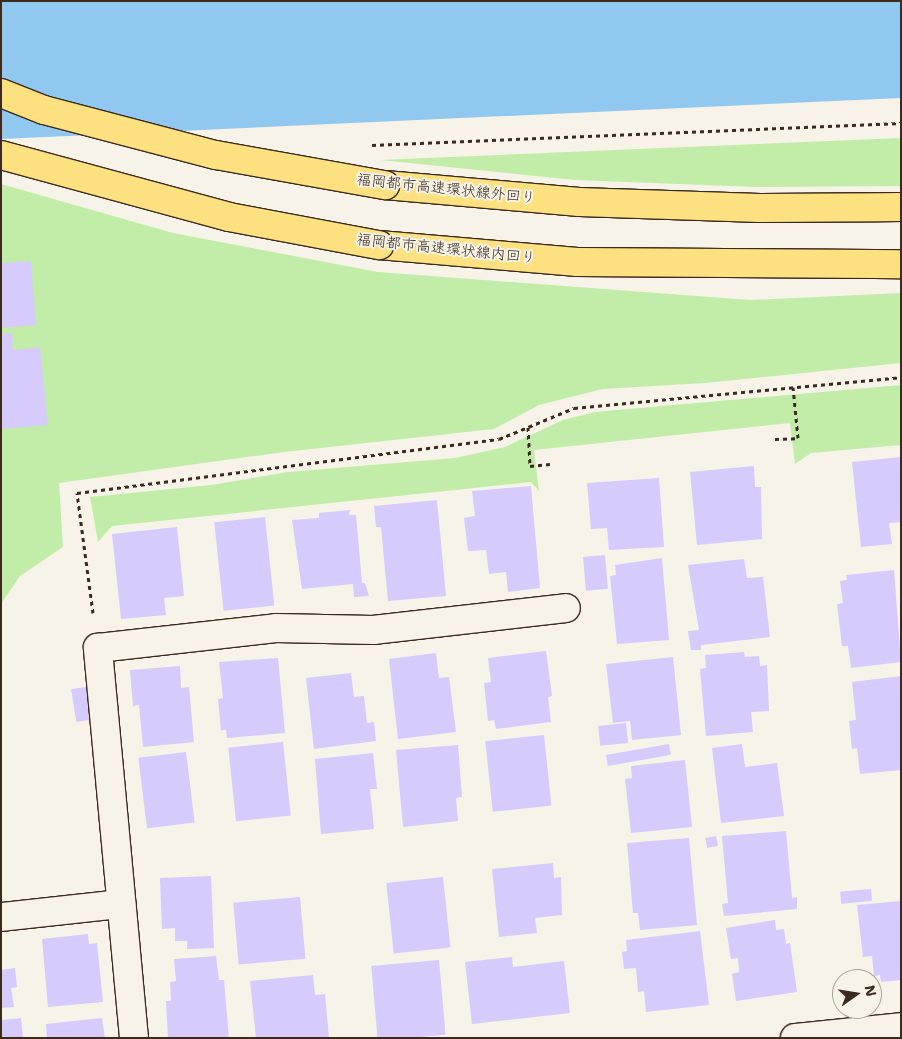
<!DOCTYPE html>
<html>
<head>
<meta charset="utf-8">
<style>
	body { margin:0 }
	#map { position:relative; width:902px; height:1039px; overflow:hidden; background:#f7f3e8; font-family:"Shantell Sans","Klee One",sans-serif }
	div>[style] { position:absolute }
	.green>* { inset:0; background:#c2eda9 }
	.water>* { inset:0; background:#90c8ef }
	.building>* { inset:0; background:#d7cafc; transform-origin:0 0 }
	.path>* { height:3px; margin-top:-1.5px; transform-origin:0; background:repeating-linear-gradient(90deg,#3b2a1e 0 4px,transparent 0 8px) }
	.roads { filter:drop-shadow(1px 0 #3b2a1e) drop-shadow(-1px 0 #3b2a1e) drop-shadow(0 1px #3b2a1e) drop-shadow(0 -1px #3b2a1e) }
	.street>* { height:28px; margin:-14px; padding:0 14px; transform-origin:14px; border-radius:14px; background:#f7f3e8 }
	.highway>* { height:28px; margin:-14px; padding:0 14px; transform-origin:14px; border-radius:14px; background:#fde080 }
	.bridges { filter:drop-shadow(1px 0 #3b2a1e) drop-shadow(-1px 0 #3b2a1e) drop-shadow(0 1px #3b2a1e) drop-shadow(0 -1px #3b2a1e) }
	.highway-bridge>* { height:28px; margin:-14px; padding:0 14px; transform-origin:14px; border-radius:14px; background:#fde080 }
	span { translate:-50% -50%; white-space:nowrap; text-align:center; line-height:1.15; -webkit-text-stroke:4px #f7f3e8; paint-order:stroke }
	.street-label { font-size:15px; color:#3b2a1e }
	.frame { position:absolute; inset:0; border:2px solid #3b2a1e; pointer-events:none }
	.north { position:absolute; left:832px; top:969px; width:50px; height:50px; box-sizing:border-box; background:#f7f3e8; border:1px solid #aca397; border-radius:50%; rotate:77deg; font-size:14px; font-weight:700; line-height:20px; text-align:center; color:#3b2a1e }
	.north::after { content:''; display:block; margin:auto; width:18px; height:22px; background:#3b2a1e; clip-path:polygon(50% 0,100% 100%,50% 72%,0 100%) }
</style>
</head>
<body>
<div id="map">
	<div class="green">
		<div style="clip-path:polygon(901px 138px,901px 186px,756px 187px,575px 180px,380px 160px)"></div>
		<div style="clip-path:polygon(1px 184px,173px 233px,378px 272px,750px 300px,901px 293px,901px 363px,705px 383px,603px 389px,539px 405px,494px 429px,284px 452px,59px 483px,63px 547px,20px 576px,1px 604px)"></div>
		<div style="clip-path:polygon(901px 385px,901px 445px,811px 453px,795px 464px,790px 423px,534px 450px,539px 491px,531px 482px,112px 526px,98px 542px,90px 497px,211px 485px,288px 472px,455px 458px,505px 447px,563px 420px,595px 412px)"></div>
	</div>
	<div class="water">
		<div style="clip-path:polygon(1px 1px,901px 1px,901px 98px,1px 139px)"></div>
	</div>
	<div class="building">
		<div style="clip-path:polygon(31px 261px,36px 325px,1px 328px,1px 263px)"></div>
		<div style="clip-path:polygon(12px 333px,13px 350px,40px 347px,48px 425px,1px 429px,1px 334px)"></div>
		<div style="clip-path:polygon(901px 457px,901px 522px,889px 523px,892px 544px,861px 547px,852px 462px)"></div>
		<div style="clip-path:polygon(754px 466px,755px 487px,761px 487px,762px 539px,697px 545px,690px 472px)"></div>
		<div style="clip-path:polygon(659px 478px,664px 547px,609px 550px,607px 528px,591px 529px,587px 483px)"></div>
		<div style="clip-path:polygon(531px 486px,540px 588px,508px 592px,506px 572px,489px 574px,486px 550px,468px 551px,464px 518px,475px 516px,472px 491px)"></div>
		<div style="clip-path:polygon(437px 500px,446px 596px,388px 601px,381px 527px,376px 527px,374px 506px)"></div>
		<div style="clip-path:polygon(350px 510px,349px 515px,356px 515px,362px 583px,365px 583px,369px 596px,354px 597px,353px 584px,302px 589px,292px 520px,319px 518px,319px 513px)"></div>
		<div style="left:265px;top:517px;width:89px;height:51px;rotate:84deg"></div>
		<div style="clip-path:polygon(177px 527px,184px 596px,164px 598px,166px 615px,121px 619px,112px 534px)"></div>
		<div style="left:605px;top:555px;width:34px;height:22px;rotate:85deg"></div>
		<div style="clip-path:polygon(662px 558px,669px 640px,617px 644px,610px 576px,616px 575px,615px 565px)"></div>
		<div style="clip-path:polygon(744px 559px,747px 578px,763px 577px,770px 637px,701px 645px,701px 650px,691px 650px,688px 631px,699px 630px,688px 565px)"></div>
		<div style="clip-path:polygon(894px 570px,901px 662px,851px 668px,848px 646px,842px 646px,837px 604px,843px 603px,840px 581px,847px 580px,846px 575px)"></div>
		<div style="clip-path:polygon(546px 651px,552px 696px,548px 697px,551px 722px,496px 729px,494px 720px,488px 721px,484px 683px,491px 682px,488px 658px)"></div>
		<div style="clip-path:polygon(744px 652px,745px 657px,759px 656px,760px 666px,767px 665px,769px 711px,751px 712px,753px 732px,706px 736px,700px 669px,706px 668px,705px 655px)"></div>
		<div style="clip-path:polygon(436px 653px,439px 678px,449px 677px,456px 732px,398px 739px,389px 659px)"></div>
		<div style="clip-path:polygon(673px 657px,681px 735px,632px 740px,630px 721px,613px 723px,606px 664px)"></div>
		<div style="clip-path:polygon(278px 658px,285px 733px,227px 738px,226px 730px,221px 730px,218px 699px,223px 698px,219px 662px)"></div>
		<div style="clip-path:polygon(180px 666px,181px 688px,189px 687px,194px 742px,143px 747px,139px 705px,133px 706px,130px 670px)"></div>
		<div style="clip-path:polygon(351px 673px,354px 697px,364px 696px,367px 723px,374px 722px,376px 741px,314px 749px,306px 678px)"></div>
		<div style="clip-path:polygon(901px 676px,901px 770px,860px 774px,857px 748px,852px 749px,849px 721px,856px 720px,852px 682px)"></div>
		<div style="left:86px;top:687px;width:33px;height:15px;rotate:81deg"></div>
		<div style="left:626px;top:723px;width:20px;height:28px;rotate:84deg"></div>
		<div style="left:544px;top:735px;width:71px;height:59px;rotate:84deg"></div>
		<div style="left:283px;top:742px;width:74px;height:55px;rotate:84deg"></div>
		<div style="left:669px;top:744px;width:11px;height:64px;rotate:80deg"></div>
		<div style="clip-path:polygon(742px 744px,745px 767px,777px 763px,784px 816px,721px 823px,712px 748px)"></div>
		<div style="clip-path:polygon(458px 745px,462px 797px,456px 798px,458px 821px,403px 827px,396px 750px)"></div>
		<div style="left:186px;top:752px;width:71px;height:48px;rotate:83deg"></div>
		<div style="clip-path:polygon(373px 753px,377px 789px,370px 789px,374px 829px,321px 834px,315px 759px)"></div>
		<div style="clip-path:polygon(685px 760px,692px 827px,631px 833px,625px 779px,632px 778px,631px 766px)"></div>
		<div style="clip-path:polygon(786px 831px,792px 898px,797px 897px,797px 909px,724px 916px,722px 904px,728px 903px,722px 836px)"></div>
		<div style="left:716px;top:836px;width:10px;height:11px;rotate:79deg"></div>
		<div style="clip-path:polygon(689px 838px,697px 925px,640px 930px,638px 913px,633px 913px,627px 843px)"></div>
		<div style="clip-path:polygon(553px 863px,554px 878px,561px 877px,562px 915px,535px 918px,537px 933px,499px 937px,492px 869px)"></div>
		<div style="clip-path:polygon(211px 876px,214px 948px,187px 949px,187px 941px,175px 941px,175px 928px,162px 929px,160px 878px)"></div>
		<div style="left:443px;top:877px;width:71px;height:57px;rotate:84deg"></div>
		<div style="left:871px;top:889px;width:12px;height:31px;rotate:85deg"></div>
		<div style="left:300px;top:897px;width:62px;height:67px;rotate:85deg"></div>
		<div style="clip-path:polygon(901px 901px,901px 980px,881px 982px,880px 975px,874px 976px,872px 956px,863px 957px,857px 905px)"></div>
		<div style="clip-path:polygon(775px 920px,776px 930px,784px 929px,786px 944px,790px 943px,797px 992px,736px 1001px,732px 974px,739px 972px,738px 958px,731px 959px,726px 928px)"></div>
		<div style="clip-path:polygon(700px 931px,709px 1005px,646px 1012px,644px 991px,638px 992px,636px 968px,624px 969px,622px 952px,627px 951px,626px 940px)"></div>
		<div style="clip-path:polygon(88px 934px,89px 944px,97px 943px,103px 1002px,48px 1007px,42px 939px)"></div>
		<div style="clip-path:polygon(216px 956px,219px 980px,224px 980px,229px 1038px,168px 1038px,166px 1001px,171px 1001px,170px 982px,176px 981px,174px 959px)"></div>
		<div style="clip-path:polygon(512px 957px,513px 967px,564px 961px,570px 1013px,472px 1024px,465px 962px)"></div>
		<div style="left:439px;top:960px;width:75px;height:68px;rotate:85deg"></div>
		<div style="clip-path:polygon(15px 968px,17px 987px,11px 988px,14px 1007px,1px 1008px,1px 970px)"></div>
		<div style="clip-path:polygon(313px 975px,315px 995px,325px 994px,329px 1038px,256px 1038px,250px 981px)"></div>
		<div style="clip-path:polygon(21px 1018px,23px 1038px,1px 1038px,1px 1020px)"></div>
		<div style="clip-path:polygon(102px 1018px,105px 1038px,47px 1038px,46px 1024px)"></div>
	</div>
	<div class="path">
		<div style="left:372px;top:145px;width:529px;rotate:-2.38deg"></div>
		<div style="left:528px;top:427px;width:39px;rotate:87deg"></div>
		<div style="left:530px;top:466px;width:20px;rotate:-6deg"></div>
		<div style="left:775px;top:439px;width:23px;rotate:-2deg"></div>
		<div style="left:798px;top:438px;width:51px;rotate:-95.6deg"></div>
		<div style="left:93px;top:613px;width:121px;rotate:-97.6deg"></div>
		<div style="left:77px;top:493px;width:425px;rotate:-7.3deg"></div>
		<div style="left:499px;top:439px;width:81px;rotate:-22.5deg"></div>
		<div style="left:574px;top:408px;width:328px;rotate:-5.4deg"></div>
	</div>
	<div class="roads">
		<div class="street">
			<div style="left:1px;top:917px;width:121px;rotate:-6.2deg"></div>
			<div style="left:134px;top:1038px;width:392px;rotate:-95.3deg"></div>
			<div style="left:98px;top:648px;width:179px;rotate:-6.4deg"></div>
			<div style="left:276px;top:628px;width:97px;rotate:1.2deg"></div>
			<div style="left:373px;top:630px;width:194px;rotate:-6.5deg"></div>
			<div style="left:795px;top:1038px;width:107px;rotate:-5.9deg"></div>
		</div>
		<div class="highway">
			<div style="left:385px;top:185px;width:195px;rotate:5deg"></div>
			<div style="left:579px;top:202px;width:181px;rotate:1.9deg"></div>
			<div style="left:760px;top:208px;width:141px;rotate:-0.4deg"></div>
			<div style="left:379px;top:245px;width:199px;rotate:4.9deg"></div>
			<div style="left:577px;top:262px;width:324px;rotate:0.4deg"></div>
		</div>
	</div>
	<div class="bridges">
		<div class="highway-bridge">
			<div style="left:1px;top:93px;width:46px;rotate:21.6deg"></div>
			<div style="left:44px;top:110px;width:178px;rotate:14.7deg"></div>
			<div style="left:216px;top:155px;width:172px;rotate:10.1deg"></div>
			<div style="left:1px;top:155px;width:236px;rotate:15.2deg"></div>
			<div style="left:229px;top:217px;width:153px;rotate:10.6deg"></div>
		</div>
	</div>
	<div class="street-label">
		<span style="left:446px;top:189px;rotate:6deg">福岡都市高速環状線外回り</span>
		<span style="left:446px;top:249px;rotate:6deg">福岡都市高速環状線内回り</span>
	</div>
	<div class="frame"></div>
	<div class="north">N</div>
</div>
</body>
</html>
